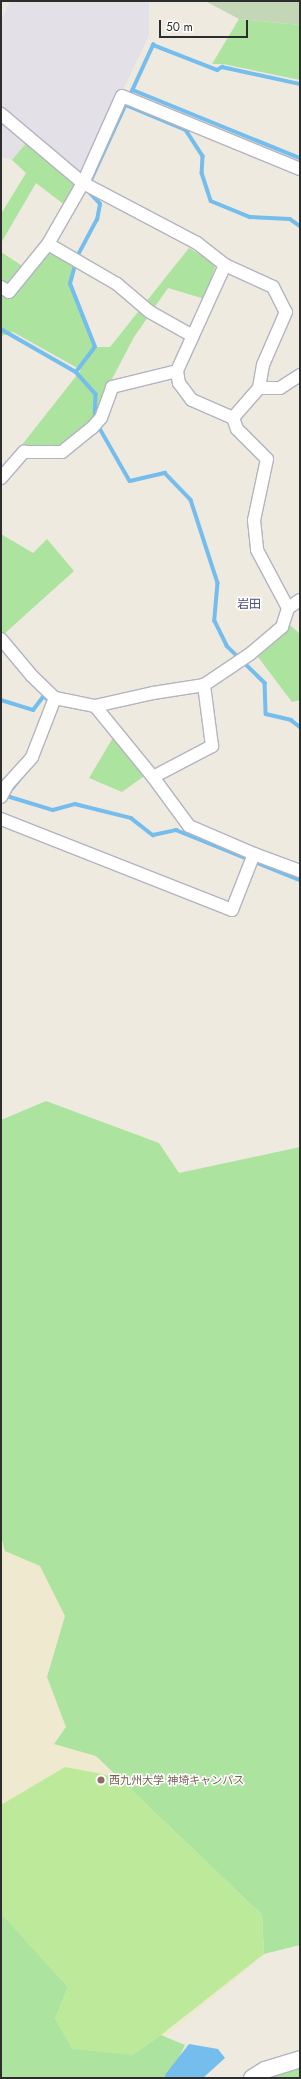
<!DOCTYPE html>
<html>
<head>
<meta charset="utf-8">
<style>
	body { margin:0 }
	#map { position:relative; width:301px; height:2079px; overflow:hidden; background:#eeeae0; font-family:Jost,"Noto Sans JP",sans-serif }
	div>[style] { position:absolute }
	.industrial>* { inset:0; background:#e3e0e7 }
	.education>* { inset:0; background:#efe9d0 }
	.green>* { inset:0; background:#ace39e }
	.cemetery>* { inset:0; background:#c3d7b7 }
	.pitch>* { inset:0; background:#bdea9a }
	.water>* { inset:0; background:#75bded }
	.stream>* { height:3.5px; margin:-1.75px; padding:0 1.75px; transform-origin:1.75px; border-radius:1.75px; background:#75bded }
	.roads { filter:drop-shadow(1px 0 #b3b4c0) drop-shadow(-1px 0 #b3b4c0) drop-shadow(0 1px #b3b4c0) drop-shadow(0 -1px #b3b4c0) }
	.street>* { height:12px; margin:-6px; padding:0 6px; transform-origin:6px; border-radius:6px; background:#fff }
	.secondary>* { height:16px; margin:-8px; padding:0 8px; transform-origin:8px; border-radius:8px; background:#fff }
	.dots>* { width:11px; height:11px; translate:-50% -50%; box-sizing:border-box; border:2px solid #fff; border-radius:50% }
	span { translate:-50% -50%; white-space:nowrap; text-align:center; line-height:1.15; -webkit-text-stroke:3px #fff; paint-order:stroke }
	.education-label { font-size:11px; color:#785e54 }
	.left { translate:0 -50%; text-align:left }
	.neighbourhood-label { font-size:12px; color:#4d4f7d }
	.frame { position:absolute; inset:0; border:2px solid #2d2d2d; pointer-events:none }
	.scale { position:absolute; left:159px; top:20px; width:89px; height:18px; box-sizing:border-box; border:2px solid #2d2d2d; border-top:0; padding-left:5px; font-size:12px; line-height:14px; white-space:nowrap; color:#2d2d2d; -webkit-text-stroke:3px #fff; paint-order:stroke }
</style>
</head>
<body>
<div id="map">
	<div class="industrial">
		<div style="clip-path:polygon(10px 1px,149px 1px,149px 35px,79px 183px,28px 141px,12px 160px,1px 157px,1px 21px)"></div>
	</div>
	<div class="education">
		<div style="clip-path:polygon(1px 1489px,300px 1925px,125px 2071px,1px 1992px)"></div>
	</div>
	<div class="green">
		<div style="clip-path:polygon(239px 19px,300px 25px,300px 80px,223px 64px,212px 64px)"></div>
		<div style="clip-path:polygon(28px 141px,79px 183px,66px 206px,36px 183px,1px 243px,1px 214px,26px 173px,12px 160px)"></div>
		<div style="clip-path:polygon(48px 244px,75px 260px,70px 284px,95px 347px,110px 347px,189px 248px,216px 264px,205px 299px,168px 288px,134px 337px,111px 381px,100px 414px,59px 447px,21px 446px,81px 370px,13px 332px,1px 336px,1px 252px,27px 269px)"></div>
		<div style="clip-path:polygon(1px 534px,33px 553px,47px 539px,74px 571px,4px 634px,1px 631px)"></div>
		<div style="clip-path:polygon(290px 625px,300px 634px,300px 700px,292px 702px,255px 653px)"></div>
		<div style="clip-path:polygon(114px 736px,147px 774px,122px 792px,89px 778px)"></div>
		<div style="clip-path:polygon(46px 1101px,159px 1143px,179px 1173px,300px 1147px,300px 1945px,264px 1954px,262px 1915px,96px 1756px,54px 1744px,66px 1727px,47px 1677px,65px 1616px,40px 1566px,5px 1551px,1px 1536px,1px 1120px)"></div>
		<div style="clip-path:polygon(1px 1913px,68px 1987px,55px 2019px,132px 2055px,161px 2035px,185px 2045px,169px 2078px,1px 2078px)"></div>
		<div style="clip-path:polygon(300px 2057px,300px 2078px,267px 2078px)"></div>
	</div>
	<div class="cemetery">
		<div style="clip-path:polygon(205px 1px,300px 1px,300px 25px,239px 19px)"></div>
	</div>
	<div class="pitch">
		<div style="clip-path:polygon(65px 1767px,118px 1777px,262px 1915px,264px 1954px,161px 2035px,132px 2055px,72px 2049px,55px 2019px,68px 1987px,1px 1913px,1px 1805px)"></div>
	</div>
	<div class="water">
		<div style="clip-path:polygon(189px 2044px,218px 2049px,225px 2058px,203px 2078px,166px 2078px,165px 2075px)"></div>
	</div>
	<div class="stream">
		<div style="left:133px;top:90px;width:180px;rotate:22.2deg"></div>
		<div style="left:126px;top:105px;width:65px;rotate:22.6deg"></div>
		<div style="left:186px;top:130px;width:31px;rotate:57deg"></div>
		<div style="left:203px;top:156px;width:17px;rotate:93deg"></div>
		<div style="left:202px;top:173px;width:29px;rotate:72deg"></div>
		<div style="left:211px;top:201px;width:42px;rotate:22.3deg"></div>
		<div style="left:250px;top:217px;width:40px;rotate:2.9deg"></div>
		<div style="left:290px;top:219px;width:12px;rotate:35deg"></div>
		<div style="left:87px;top:178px;width:4px;rotate:27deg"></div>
		<div style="left:91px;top:180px;width:149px;rotate:-65.3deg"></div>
		<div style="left:153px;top:45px;width:69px;rotate:21.3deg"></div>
		<div style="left:217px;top:70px;width:6px;rotate:-31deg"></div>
		<div style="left:222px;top:67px;width:80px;rotate:12.3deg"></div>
		<div style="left:1px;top:329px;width:86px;rotate:29.8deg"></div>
		<div style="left:76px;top:372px;width:30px;rotate:48deg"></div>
		<div style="left:96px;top:394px;width:26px;rotate:92deg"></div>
		<div style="left:76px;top:372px;width:31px;rotate:-53deg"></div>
		<div style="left:95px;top:347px;width:68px;rotate:-111.6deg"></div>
		<div style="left:70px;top:284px;width:30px;rotate:-75deg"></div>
		<div style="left:78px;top:255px;width:40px;rotate:-62deg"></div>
		<div style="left:97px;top:220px;width:16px;rotate:-79deg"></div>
		<div style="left:100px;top:204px;width:16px;rotate:-133deg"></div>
		<div style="left:98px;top:425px;width:64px;rotate:60.3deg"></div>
		<div style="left:130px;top:481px;width:36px;rotate:-13deg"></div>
		<div style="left:165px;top:473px;width:37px;rotate:46deg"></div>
		<div style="left:191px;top:500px;width:87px;rotate:72deg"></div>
		<div style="left:218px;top:583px;width:38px;rotate:95deg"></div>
		<div style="left:215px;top:621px;width:28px;rotate:64deg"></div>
		<div style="left:227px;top:646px;width:53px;rotate:44.2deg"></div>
		<div style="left:265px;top:683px;width:31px;rotate:88deg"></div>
		<div style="left:266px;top:714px;width:26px;rotate:13deg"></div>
		<div style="left:291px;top:720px;width:11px;rotate:38deg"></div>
		<div style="left:1px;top:700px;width:34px;rotate:17deg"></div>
		<div style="left:33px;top:710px;width:18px;rotate:-52deg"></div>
		<div style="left:44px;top:696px;width:8px;rotate:45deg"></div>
		<div style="left:35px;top:761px;width:45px;rotate:128.7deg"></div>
		<div style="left:7px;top:796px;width:48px;rotate:16.9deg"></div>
		<div style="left:53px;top:810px;width:23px;rotate:-15deg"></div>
		<div style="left:75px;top:804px;width:58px;rotate:14deg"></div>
		<div style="left:131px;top:818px;width:28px;rotate:38deg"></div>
		<div style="left:153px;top:835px;width:24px;rotate:-12deg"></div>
		<div style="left:176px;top:830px;width:134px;rotate:22deg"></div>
	</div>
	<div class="roads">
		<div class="street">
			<div style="left:1px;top:114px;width:107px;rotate:40.1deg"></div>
			<div style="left:83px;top:183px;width:129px;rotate:27.8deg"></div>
			<div style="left:197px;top:243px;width:36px;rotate:38deg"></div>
			<div style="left:225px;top:265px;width:116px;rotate:114.4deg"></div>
			<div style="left:177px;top:371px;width:12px;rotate:81deg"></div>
			<div style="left:179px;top:383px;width:21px;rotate:53deg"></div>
			<div style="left:192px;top:400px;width:45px;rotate:23.7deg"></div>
			<div style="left:233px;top:418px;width:12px;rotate:70deg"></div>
			<div style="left:237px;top:429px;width:42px;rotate:45deg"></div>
			<div style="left:267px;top:459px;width:62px;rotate:102deg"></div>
			<div style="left:254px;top:520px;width:30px;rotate:84deg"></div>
			<div style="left:257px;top:550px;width:66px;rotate:61.9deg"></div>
			<div style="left:48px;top:244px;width:70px;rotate:-60.2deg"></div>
			<div style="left:83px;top:183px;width:95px;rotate:-65.9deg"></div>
			<div style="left:122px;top:96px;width:192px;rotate:22.3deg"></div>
			<div style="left:225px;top:265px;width:53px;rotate:24.6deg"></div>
			<div style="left:273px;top:287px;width:28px;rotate:63deg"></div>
			<div style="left:286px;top:312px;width:58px;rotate:113.5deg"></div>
			<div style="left:263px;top:365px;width:23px;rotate:100deg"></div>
			<div style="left:259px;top:388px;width:40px;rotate:131deg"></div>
			<div style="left:1px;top:287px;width:9px;rotate:32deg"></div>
			<div style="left:9px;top:292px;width:62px;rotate:-50.9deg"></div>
			<div style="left:48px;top:244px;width:80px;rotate:30.1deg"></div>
			<div style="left:117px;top:284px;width:43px;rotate:40.3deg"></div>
			<div style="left:150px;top:312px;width:49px;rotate:29.2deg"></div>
			<div style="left:259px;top:388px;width:21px"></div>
			<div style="left:280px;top:388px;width:24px;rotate:-33deg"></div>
			<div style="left:1px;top:478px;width:35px;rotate:-49deg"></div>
			<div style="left:24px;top:452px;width:38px"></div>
			<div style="left:62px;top:452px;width:38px;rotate:-39deg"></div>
			<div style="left:92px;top:428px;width:13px;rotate:-48deg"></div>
			<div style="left:101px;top:418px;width:33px;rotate:-70deg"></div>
			<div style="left:112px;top:387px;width:67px;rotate:-13.8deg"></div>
			<div style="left:1px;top:639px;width:48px;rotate:50deg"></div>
			<div style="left:32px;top:676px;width:32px;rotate:44deg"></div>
			<div style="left:55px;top:698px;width:41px;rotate:11.3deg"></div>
			<div style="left:95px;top:706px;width:59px;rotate:-12.6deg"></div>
			<div style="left:153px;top:693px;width:52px;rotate:-8.9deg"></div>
			<div style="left:204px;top:685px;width:55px;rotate:-34deg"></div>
			<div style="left:250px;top:654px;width:42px;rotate:-40.2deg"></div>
			<div style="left:282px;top:627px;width:20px;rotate:-72deg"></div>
			<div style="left:288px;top:608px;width:14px;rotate:-34deg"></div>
			<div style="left:95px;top:706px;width:92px;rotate:50.8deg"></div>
			<div style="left:153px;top:777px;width:61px;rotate:53.7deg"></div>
			<div style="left:189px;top:826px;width:71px;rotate:23.3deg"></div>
			<div style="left:254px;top:854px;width:49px;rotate:20.3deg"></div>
			<div style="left:153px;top:777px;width:67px;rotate:-27.7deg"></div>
			<div style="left:212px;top:746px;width:62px;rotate:-97.5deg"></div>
			<div style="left:1px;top:797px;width:15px;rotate:-62deg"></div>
			<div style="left:8px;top:784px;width:36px;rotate:-48deg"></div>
			<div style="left:32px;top:757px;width:63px;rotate:-68.7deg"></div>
			<div style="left:1px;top:819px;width:248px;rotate:21.5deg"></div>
			<div style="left:232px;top:910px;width:60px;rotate:-68.6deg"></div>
		</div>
		<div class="secondary">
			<div style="left:252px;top:2078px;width:15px;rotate:-32deg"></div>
			<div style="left:265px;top:2070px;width:37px;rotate:-17deg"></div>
		</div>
	</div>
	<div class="dots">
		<div style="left:101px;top:1780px;background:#8d6e63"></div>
	</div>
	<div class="education-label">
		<span class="left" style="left:109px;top:1780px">西九州大学 神埼キャンパス</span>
	</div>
	<div class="neighbourhood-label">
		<span style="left:249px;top:605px">岩田</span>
	</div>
	<div class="frame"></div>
	<div class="scale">50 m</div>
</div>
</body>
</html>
